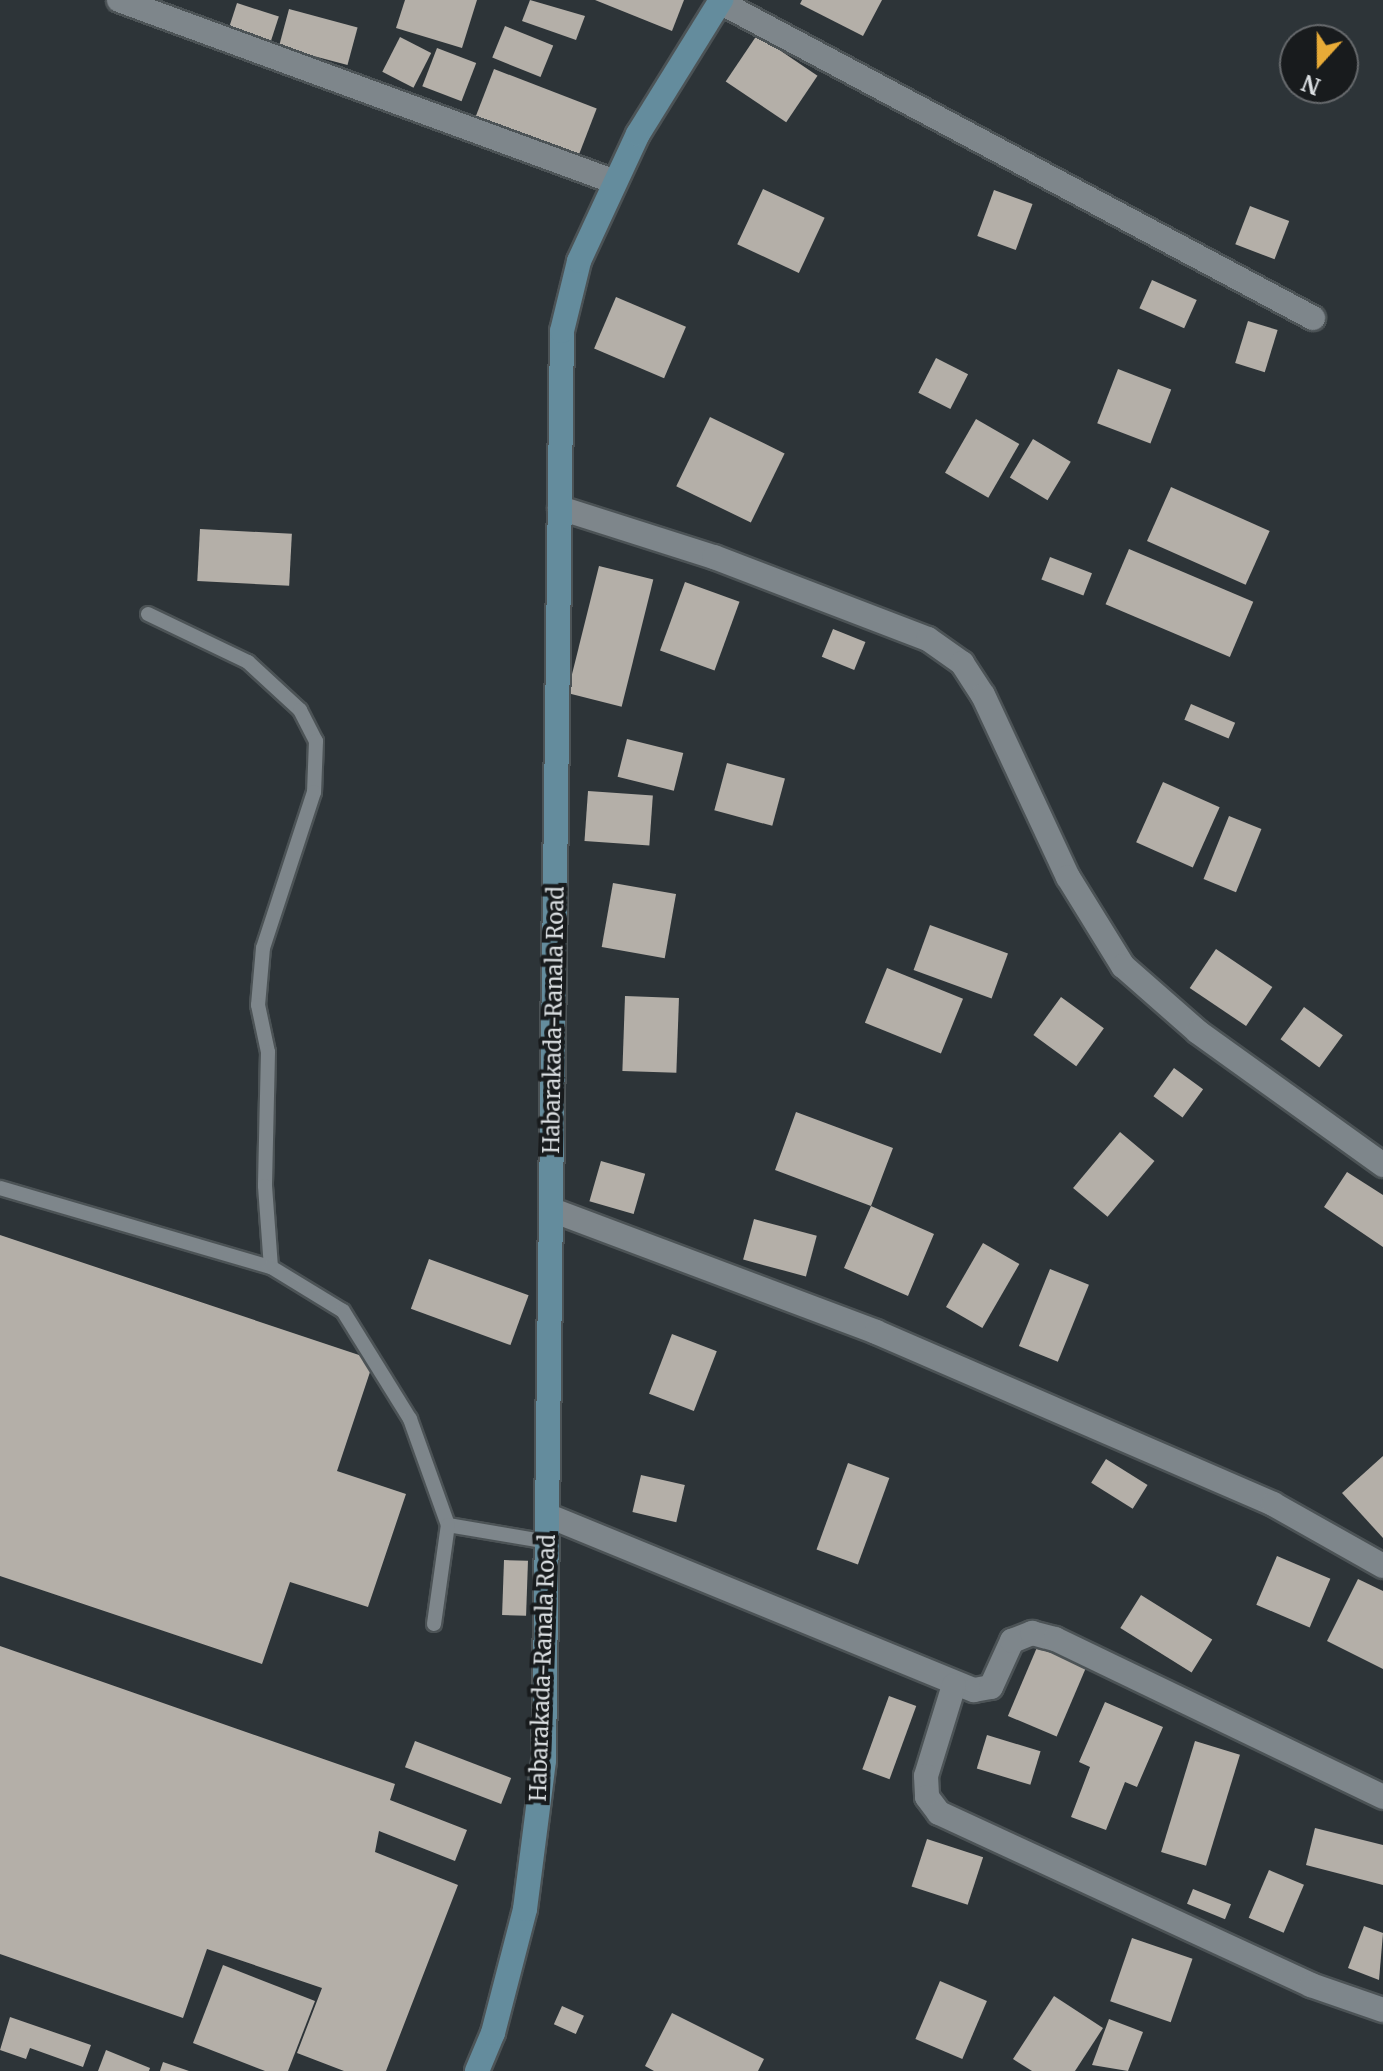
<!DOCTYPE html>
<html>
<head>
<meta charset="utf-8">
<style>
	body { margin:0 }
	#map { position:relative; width:1383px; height:2071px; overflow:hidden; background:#2d3438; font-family:Merriweather,serif }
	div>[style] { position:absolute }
	.building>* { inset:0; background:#b4afa8; transform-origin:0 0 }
	.roads { filter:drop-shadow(2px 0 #4c5356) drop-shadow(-2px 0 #4c5356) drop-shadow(0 2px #4c5356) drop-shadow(0 -2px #4c5356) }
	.lane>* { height:14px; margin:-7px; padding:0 7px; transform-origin:7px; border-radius:7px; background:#7e868b }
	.street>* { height:24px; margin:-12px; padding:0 12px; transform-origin:12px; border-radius:12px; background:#7e868b }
	.secondary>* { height:24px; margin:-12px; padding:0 12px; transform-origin:12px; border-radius:12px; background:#648c9d }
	span { translate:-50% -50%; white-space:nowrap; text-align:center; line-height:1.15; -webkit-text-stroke:8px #181b1d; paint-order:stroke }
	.street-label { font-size:22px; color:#dbdfe2 }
	.north { position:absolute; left:1279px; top:24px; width:80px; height:80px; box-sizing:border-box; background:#181b1d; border:2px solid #66696c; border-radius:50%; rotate:201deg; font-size:22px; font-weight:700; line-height:32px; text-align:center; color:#dbdfe2 }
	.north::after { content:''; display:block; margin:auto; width:28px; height:36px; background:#e8ab37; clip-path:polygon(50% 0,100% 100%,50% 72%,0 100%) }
</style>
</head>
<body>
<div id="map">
	<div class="building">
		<div style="clip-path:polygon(405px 0,477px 0,462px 48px,396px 28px)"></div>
		<div style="clip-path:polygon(530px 0,585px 16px,576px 40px,522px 21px)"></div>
		<div style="clip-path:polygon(595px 0,684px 0,672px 31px)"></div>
		<div style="clip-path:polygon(802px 0,882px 0,863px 36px,800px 4px)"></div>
		<div style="left:237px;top:3px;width:44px;height:28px;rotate:18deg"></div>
		<div style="left:289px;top:9px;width:71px;height:39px;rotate:15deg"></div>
		<div style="left:505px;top:26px;width:52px;height:34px;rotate:22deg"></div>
		<div style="left:757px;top:35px;width:73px;height:56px;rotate:34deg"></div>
		<div style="left:400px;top:37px;width:35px;height:39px;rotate:27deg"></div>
		<div style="left:437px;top:48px;width:42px;height:41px;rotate:21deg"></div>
		<div style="left:494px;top:69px;width:110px;height:51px;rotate:21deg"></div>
		<div style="left:763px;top:189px;width:68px;height:61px;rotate:25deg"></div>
		<div style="left:994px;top:190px;width:41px;height:49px;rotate:20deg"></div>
		<div style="left:1250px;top:206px;width:42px;height:41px;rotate:21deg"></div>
		<div style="left:1152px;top:280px;width:49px;height:31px;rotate:24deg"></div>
		<div style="left:616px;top:297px;width:76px;height:56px;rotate:23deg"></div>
		<div style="left:1248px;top:321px;width:31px;height:44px;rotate:17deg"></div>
		<div style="left:936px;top:358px;width:36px;height:39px;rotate:27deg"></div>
		<div style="left:1118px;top:369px;width:57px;height:58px;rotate:21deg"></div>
		<div style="left:710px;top:417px;width:83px;height:77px;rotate:26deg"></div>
		<div style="left:976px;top:419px;width:50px;height:62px;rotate:30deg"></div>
		<div style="left:1033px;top:439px;width:44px;height:45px;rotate:31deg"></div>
		<div style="left:1171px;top:487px;width:108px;height:59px;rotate:24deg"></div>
		<div style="left:200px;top:529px;width:92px;height:52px;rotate:3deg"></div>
		<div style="left:1129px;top:549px;width:135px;height:60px;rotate:23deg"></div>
		<div style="left:1050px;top:557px;width:45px;height:24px;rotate:21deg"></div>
		<div style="left:599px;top:566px;width:56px;height:131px;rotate:14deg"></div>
		<div style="left:685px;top:582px;width:58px;height:73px;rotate:20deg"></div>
		<div style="left:833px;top:629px;width:35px;height:30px;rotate:22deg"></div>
		<div style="left:1191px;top:704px;width:48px;height:17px;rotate:23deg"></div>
		<div style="left:627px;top:739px;width:58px;height:39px;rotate:14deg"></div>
		<div style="left:727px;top:763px;width:60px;height:49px;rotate:15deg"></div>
		<div style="left:1163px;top:782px;width:62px;height:66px;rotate:24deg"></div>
		<div style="left:588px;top:791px;width:65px;height:50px;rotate:4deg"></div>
		<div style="left:1229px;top:816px;width:35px;height:68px;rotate:22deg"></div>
		<div style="left:613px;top:883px;width:64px;height:65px;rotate:10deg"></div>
		<div style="left:930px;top:925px;width:83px;height:48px;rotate:20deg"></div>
		<div style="left:1216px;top:949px;width:68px;height:47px;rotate:34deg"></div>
		<div style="left:887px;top:968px;width:82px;height:59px;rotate:22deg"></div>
		<div style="left:625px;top:996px;width:54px;height:75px;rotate:2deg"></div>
		<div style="left:1061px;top:997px;width:53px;height:47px;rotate:36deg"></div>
		<div style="left:1304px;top:1007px;width:48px;height:40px;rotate:36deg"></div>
		<div style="left:1174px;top:1068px;width:36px;height:35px;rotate:36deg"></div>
		<div style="clip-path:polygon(796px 1112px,893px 1148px,871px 1206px,934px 1234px,908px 1296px,844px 1268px,871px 1206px,775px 1170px)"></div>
		<div style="left:1120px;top:1132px;width:45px;height:73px;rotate:40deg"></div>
		<div style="left:601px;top:1161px;width:46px;height:42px;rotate:16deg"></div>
		<div style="clip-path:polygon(1347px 1172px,1383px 1195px,1383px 1247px,1324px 1207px)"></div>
		<div style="left:754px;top:1219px;width:65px;height:42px;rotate:15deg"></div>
		<div style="clip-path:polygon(0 1235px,374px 1360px,337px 1471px,406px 1494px,368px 1607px,290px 1582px,262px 1664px,0 1576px)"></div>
		<div style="left:983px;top:1243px;width:42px;height:74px;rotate:30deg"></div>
		<div style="left:429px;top:1259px;width:106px;height:53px;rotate:20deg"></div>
		<div style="left:1050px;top:1269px;width:42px;height:83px;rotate:22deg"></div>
		<div style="left:672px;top:1334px;width:48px;height:64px;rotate:21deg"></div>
		<div style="clip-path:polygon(1383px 1456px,1383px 1538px,1342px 1493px)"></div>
		<div style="left:1106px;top:1459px;width:49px;height:28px;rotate:32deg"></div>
		<div style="left:848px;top:1463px;width:44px;height:92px;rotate:20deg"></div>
		<div style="left:641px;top:1475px;width:45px;height:38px;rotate:13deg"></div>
		<div style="left:1277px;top:1556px;width:58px;height:53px;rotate:23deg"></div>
		<div style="left:504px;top:1560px;width:24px;height:55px;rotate:2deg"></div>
		<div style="clip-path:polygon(1358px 1579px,1383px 1591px,1383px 1669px,1327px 1641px)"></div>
		<div style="left:1141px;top:1595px;width:84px;height:39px;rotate:32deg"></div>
		<div style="left:1038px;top:1645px;width:53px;height:77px;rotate:23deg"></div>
		<div style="clip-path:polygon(0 1646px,395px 1784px,390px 1800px,467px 1830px,455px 1861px,379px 1831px,375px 1852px,458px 1885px,386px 2071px,344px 2071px,297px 2053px,322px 1988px,207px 1949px,183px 2018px,0 1954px)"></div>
		<div style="left:889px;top:1696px;width:29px;height:78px;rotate:20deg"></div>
		<div style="clip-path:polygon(1105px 1702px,1163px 1727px,1137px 1787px,1125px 1782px,1106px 1830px,1071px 1817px,1090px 1767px,1079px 1762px)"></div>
		<div style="left:987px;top:1735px;width:56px;height:35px;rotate:17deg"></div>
		<div style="left:415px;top:1741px;width:103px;height:28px;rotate:21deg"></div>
		<div style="left:1195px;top:1741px;width:47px;height:116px;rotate:17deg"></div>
		<div style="clip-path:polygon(1315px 1828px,1383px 1845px,1383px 1885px,1306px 1865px)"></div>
		<div style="left:927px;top:1839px;width:59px;height:50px;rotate:18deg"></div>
		<div style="left:1269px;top:1870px;width:38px;height:52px;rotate:23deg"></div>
		<div style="left:1193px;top:1889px;width:41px;height:16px;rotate:22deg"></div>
		<div style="clip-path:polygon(1364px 1926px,1383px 1933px,1379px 1980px,1348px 1968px)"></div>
		<div style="left:1132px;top:1938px;width:64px;height:67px;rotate:19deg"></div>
		<div style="clip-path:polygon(223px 1965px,315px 2001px,288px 2071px,265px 2071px,193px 2043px)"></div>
		<div style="left:940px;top:1981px;width:51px;height:63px;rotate:23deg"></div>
		<div style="clip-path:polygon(1054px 1996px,1103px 2028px,1075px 2071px,1032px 2071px,1013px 2059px)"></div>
		<div style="left:562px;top:2006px;width:24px;height:20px;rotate:24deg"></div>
		<div style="clip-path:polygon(672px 2013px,764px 2059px,758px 2071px,654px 2071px,645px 2066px)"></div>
		<div style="clip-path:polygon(10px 2017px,91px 2045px,83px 2067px,30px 2048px,26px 2059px,0 2050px)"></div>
		<div style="clip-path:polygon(1109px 2019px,1143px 2032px,1128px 2071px,1092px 2065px)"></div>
		<div style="clip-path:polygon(106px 2050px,150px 2068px,149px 2071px,98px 2071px)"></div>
		<div style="clip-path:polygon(163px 2062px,189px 2071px,160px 2071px)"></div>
	</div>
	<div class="roads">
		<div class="lane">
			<div style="left:148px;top:614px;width:111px;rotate:25.6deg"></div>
			<div style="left:248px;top:662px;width:71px;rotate:42.7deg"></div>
			<div style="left:300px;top:710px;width:35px;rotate:63deg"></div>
			<div style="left:316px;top:741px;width:51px;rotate:92.2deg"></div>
			<div style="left:314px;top:792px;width:164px;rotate:108.1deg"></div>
			<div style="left:263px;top:948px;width:57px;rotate:95deg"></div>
			<div style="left:258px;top:1005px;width:48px;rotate:78deg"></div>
			<div style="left:268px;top:1052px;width:134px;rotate:91.3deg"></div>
			<div style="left:265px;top:1186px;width:81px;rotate:85.8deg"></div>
			<div style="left:0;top:1188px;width:282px;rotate:16.3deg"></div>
			<div style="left:271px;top:1267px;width:84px;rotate:31.4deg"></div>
			<div style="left:343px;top:1311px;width:127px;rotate:58.2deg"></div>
			<div style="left:410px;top:1419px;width:113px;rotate:70.3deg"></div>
			<div style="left:448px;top:1525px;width:101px;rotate:9.6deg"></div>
			<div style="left:434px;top:1624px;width:100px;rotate:-82deg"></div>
		</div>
		<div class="street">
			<div style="left:119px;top:0;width:528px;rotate:20.15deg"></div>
			<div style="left:720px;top:2px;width:672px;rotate:28.05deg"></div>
			<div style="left:560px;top:508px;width:162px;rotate:17.7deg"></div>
			<div style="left:714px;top:557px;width:229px;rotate:21deg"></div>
			<div style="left:928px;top:639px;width:42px;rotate:35.2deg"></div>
			<div style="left:962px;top:663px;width:38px;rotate:57deg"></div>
			<div style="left:983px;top:695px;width:201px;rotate:65deg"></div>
			<div style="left:1068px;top:877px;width:105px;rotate:58.3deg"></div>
			<div style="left:1123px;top:966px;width:100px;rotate:41.3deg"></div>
			<div style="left:1198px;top:1032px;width:228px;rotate:35.7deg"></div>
			<div style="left:552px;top:1210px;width:346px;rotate:20.6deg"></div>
			<div style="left:876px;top:1332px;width:433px;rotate:23.4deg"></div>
			<div style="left:1273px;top:1504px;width:126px;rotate:29.4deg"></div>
			<div style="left:549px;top:1516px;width:459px;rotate:22.3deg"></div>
			<div style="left:974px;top:1690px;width:17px;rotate:-10deg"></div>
			<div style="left:991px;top:1687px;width:51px;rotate:-65.5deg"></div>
			<div style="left:1012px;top:1641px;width:22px;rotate:-22deg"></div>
			<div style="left:1032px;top:1633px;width:24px;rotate:15deg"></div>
			<div style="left:1055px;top:1639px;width:364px;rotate:25.7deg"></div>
			<div style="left:954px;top:1685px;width:95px;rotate:107.1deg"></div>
			<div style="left:926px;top:1776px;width:21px;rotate:87deg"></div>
			<div style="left:927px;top:1797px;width:20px;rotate:53deg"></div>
			<div style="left:939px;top:1813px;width:410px;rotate:24.8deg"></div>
			<div style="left:1311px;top:1985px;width:76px;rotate:19.1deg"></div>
		</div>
		<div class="secondary">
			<div style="left:477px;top:2071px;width:41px;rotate:-67.2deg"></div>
			<div style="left:493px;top:2033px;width:128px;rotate:-75.5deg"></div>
			<div style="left:525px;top:1909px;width:150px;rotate:-82.7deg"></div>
			<div style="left:544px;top:1760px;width:1429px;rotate:-89.28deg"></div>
			<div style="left:562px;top:331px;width:72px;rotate:-76.3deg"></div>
			<div style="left:579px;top:261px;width:140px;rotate:-65.1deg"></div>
			<div style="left:638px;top:134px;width:158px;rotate:-58.2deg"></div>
		</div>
	</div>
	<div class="street-label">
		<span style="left:554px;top:1020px;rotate:-89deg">Habarakada-Ranala Road</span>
		<span style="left:543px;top:1668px;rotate:-88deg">Habarakada-Ranala Road</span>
	</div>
	<div class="north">N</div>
</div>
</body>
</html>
